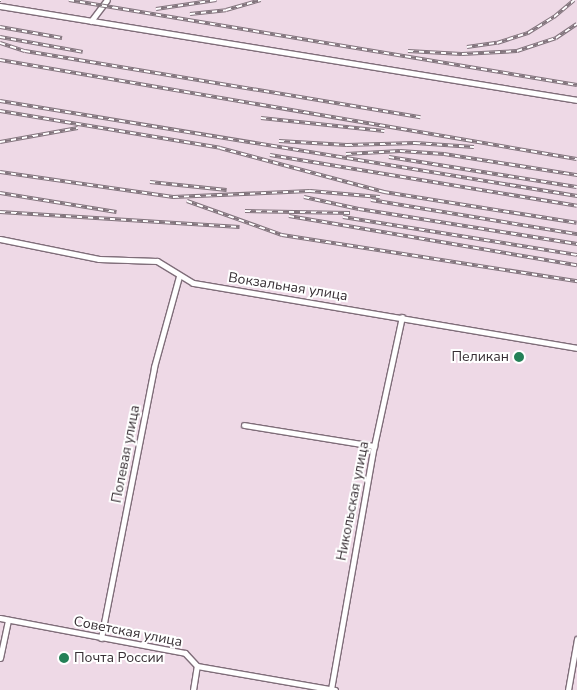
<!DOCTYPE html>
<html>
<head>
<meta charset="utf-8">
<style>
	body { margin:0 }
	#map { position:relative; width:577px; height:690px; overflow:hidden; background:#eed9e6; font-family:"Nunito Sans",sans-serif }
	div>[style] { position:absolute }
	.roads { filter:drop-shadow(1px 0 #7f6d79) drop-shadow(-1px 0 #7f6d79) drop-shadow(0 1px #7f6d79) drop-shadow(0 -1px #7f6d79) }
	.street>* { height:5px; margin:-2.5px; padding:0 2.5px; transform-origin:2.5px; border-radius:2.5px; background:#fff }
	.rail>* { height:4px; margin-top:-2px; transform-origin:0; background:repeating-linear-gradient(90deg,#fff 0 5.5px,#81747c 0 11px); box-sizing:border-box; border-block:1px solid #81747c }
	.dots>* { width:14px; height:14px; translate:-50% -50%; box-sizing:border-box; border:2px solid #fff; border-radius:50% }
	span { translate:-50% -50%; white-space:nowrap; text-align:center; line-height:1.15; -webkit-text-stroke:4px #fff; paint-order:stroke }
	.street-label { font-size:14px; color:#372f34 }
	.poi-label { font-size:14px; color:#372f34 }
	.right { translate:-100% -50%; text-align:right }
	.left { translate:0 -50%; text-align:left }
</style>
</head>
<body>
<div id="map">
	<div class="roads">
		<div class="street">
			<div style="left:0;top:6px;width:585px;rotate:9.25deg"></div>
			<div style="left:91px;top:21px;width:26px;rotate:-53deg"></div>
			<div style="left:0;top:239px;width:101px;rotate:11.4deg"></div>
			<div style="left:99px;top:259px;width:58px;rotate:2deg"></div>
			<div style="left:157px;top:261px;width:42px;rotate:31.4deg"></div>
			<div style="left:193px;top:283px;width:389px;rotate:9.6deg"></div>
			<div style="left:244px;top:425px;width:132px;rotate:9.2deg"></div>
			<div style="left:0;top:618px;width:188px;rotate:10.7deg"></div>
			<div style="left:185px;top:653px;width:18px;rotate:47deg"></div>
			<div style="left:197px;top:666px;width:140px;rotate:9.9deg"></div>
			<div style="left:101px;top:638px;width:276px;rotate:-78.9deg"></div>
			<div style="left:154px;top:367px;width:94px;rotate:-74.6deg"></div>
			<div style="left:0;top:658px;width:39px;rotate:-78deg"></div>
			<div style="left:331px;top:689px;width:247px;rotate:-80deg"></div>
			<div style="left:374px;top:446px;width:132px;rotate:-77.8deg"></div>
			<div style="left:193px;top:690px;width:24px;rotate:-81deg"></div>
			<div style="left:568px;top:690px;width:52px;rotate:-80deg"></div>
		</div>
	</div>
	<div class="rail">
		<div style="left:0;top:0;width:1px"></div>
		<div style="left:69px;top:0;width:515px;rotate:9.5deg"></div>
		<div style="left:156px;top:9px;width:61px;rotate:-8.5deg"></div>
		<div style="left:190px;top:14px;width:36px;rotate:-6deg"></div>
		<div style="left:226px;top:10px;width:36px;rotate:-16deg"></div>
		<div style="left:0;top:27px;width:63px;rotate:10.1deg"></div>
		<div style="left:0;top:37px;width:84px;rotate:10.2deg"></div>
		<div style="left:0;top:43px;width:26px;rotate:18deg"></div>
		<div style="left:25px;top:51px;width:401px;rotate:9.5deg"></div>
		<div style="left:467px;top:47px;width:30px;rotate:-8deg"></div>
		<div style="left:497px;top:43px;width:33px;rotate:-18deg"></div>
		<div style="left:528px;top:33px;width:31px;rotate:-32deg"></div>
		<div style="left:554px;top:17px;width:26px;rotate:-40deg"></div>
		<div style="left:408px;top:51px;width:54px;rotate:3.2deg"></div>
		<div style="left:462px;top:54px;width:55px;rotate:-3.1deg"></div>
		<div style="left:517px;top:51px;width:41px;rotate:-18.4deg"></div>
		<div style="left:556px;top:38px;width:25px;rotate:-34deg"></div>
		<div style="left:0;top:60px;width:585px;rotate:9.74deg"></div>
		<div style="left:0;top:101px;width:585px;rotate:9.35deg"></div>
		<div style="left:0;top:111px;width:223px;rotate:9.5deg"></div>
		<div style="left:220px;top:148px;width:170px;rotate:15deg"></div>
		<div style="left:384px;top:192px;width:195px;rotate:9.1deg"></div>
		<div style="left:261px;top:118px;width:124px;rotate:6deg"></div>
		<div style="left:279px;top:141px;width:68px;rotate:3.4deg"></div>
		<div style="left:347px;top:145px;width:68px;rotate:-1.7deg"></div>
		<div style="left:415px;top:143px;width:59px;rotate:3.9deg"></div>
		<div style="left:0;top:142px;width:79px;rotate:-10.2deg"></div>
		<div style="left:346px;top:154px;width:54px;rotate:-3.2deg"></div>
		<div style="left:400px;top:151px;width:44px;rotate:3.9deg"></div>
		<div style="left:444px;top:154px;width:135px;rotate:9deg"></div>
		<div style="left:270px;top:155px;width:311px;rotate:9.4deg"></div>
		<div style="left:389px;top:157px;width:190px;rotate:9.1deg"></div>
		<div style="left:0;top:172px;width:175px;rotate:8.2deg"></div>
		<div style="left:173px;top:197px;width:137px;rotate:-2.5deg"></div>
		<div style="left:310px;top:191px;width:70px;rotate:4.9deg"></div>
		<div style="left:150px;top:182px;width:77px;rotate:5.9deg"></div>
		<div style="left:0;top:193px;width:118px;rotate:9.3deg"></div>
		<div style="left:304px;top:197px;width:56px;rotate:12.3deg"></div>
		<div style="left:359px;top:209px;width:221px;rotate:9.1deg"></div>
		<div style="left:371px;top:200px;width:209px;rotate:9.4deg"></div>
		<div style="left:187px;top:201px;width:101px;rotate:19.7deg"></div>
		<div style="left:282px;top:235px;width:299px;rotate:8.9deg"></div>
		<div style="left:245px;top:211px;width:105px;rotate:1.1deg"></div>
		<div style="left:0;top:212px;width:240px;rotate:3.6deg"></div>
		<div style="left:289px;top:216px;width:292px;rotate:9.7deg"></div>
		<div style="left:343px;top:217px;width:237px;rotate:9.2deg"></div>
	</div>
	<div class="dots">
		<div style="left:519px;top:357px;background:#248057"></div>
		<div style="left:64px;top:658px;background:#248057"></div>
	</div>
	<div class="street-label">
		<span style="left:288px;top:287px;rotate:9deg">Вокзальная улица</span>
		<span style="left:126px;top:454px;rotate:-79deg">Полевая улица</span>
		<span style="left:353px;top:501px;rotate:-79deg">Никольская улица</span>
		<span style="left:128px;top:632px;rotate:11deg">Советская улица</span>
	</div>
	<div class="poi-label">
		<span class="right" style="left:509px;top:357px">Пеликан</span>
		<span class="left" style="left:74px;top:658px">Почта России</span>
	</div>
</div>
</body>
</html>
